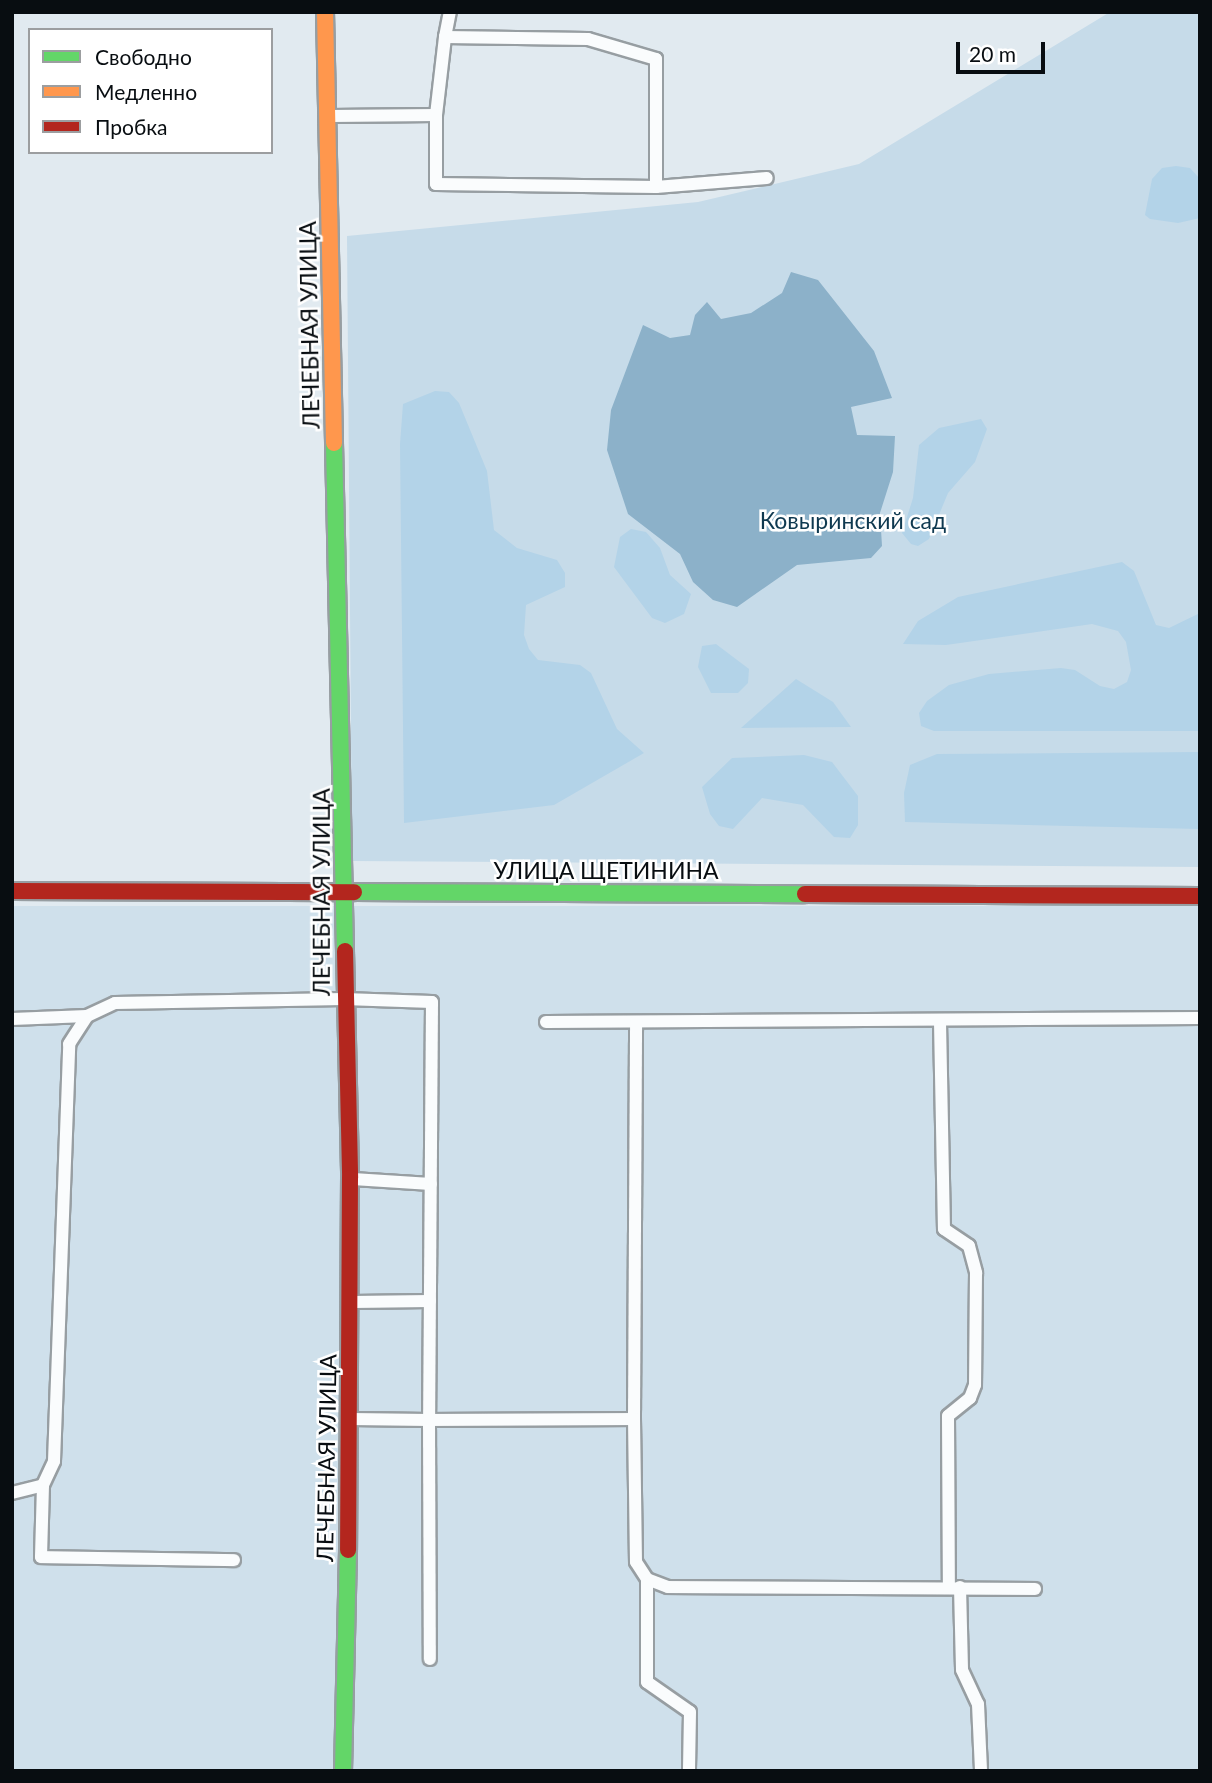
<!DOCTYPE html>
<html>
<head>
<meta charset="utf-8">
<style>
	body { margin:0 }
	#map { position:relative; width:1212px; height:1783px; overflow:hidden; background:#e1eaf0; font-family:Lato,sans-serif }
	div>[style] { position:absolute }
	.built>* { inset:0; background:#cfe0eb; transform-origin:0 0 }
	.green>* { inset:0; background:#c6dbe9 }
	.forest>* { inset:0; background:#b3d3e8 }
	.water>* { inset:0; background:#8cb1c9 }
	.roads { filter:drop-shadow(2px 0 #979ea2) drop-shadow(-2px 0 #979ea2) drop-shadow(0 2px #979ea2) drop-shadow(0 -2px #979ea2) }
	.lane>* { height:12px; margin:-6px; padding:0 6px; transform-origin:6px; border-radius:6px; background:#fafcfd }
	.fast>* { height:16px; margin:-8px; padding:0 8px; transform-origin:8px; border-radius:8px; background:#63d668 }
	.slow>* { height:16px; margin:-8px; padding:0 8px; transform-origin:8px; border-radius:8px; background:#ff974d }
	.jam>* { height:16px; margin:-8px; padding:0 8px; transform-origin:8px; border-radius:8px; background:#b3261e }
	span { translate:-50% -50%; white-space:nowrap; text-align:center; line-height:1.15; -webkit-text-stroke:5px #fff; paint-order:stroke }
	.street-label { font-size:23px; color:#080d11 }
	.park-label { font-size:23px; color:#0f3950 }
	.frame { position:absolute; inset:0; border:14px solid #080d11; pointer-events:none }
	.legend { position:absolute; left:28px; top:28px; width:245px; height:126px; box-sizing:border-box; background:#fff; border:2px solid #9c9ea0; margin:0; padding:9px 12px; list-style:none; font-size:21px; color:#080d11 }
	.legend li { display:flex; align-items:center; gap:14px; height:35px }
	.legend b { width:35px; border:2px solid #9c9ea0 }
	.scale { position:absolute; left:956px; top:42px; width:89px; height:32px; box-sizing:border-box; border:4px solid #080d11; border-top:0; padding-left:9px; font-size:21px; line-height:24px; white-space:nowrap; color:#080d11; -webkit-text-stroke:5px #fff; paint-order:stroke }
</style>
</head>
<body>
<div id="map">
	<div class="built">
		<div style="left:12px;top:906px;width:1188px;height:865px"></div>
	</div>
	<div class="green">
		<div style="clip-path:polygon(1110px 12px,1200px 12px,1200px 867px,352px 861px,347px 236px,698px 202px,859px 164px)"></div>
	</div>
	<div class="forest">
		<div style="clip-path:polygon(1176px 166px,1190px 168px,1200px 179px,1200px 218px,1178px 223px,1150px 219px,1145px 215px,1152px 179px,1162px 168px)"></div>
		<div style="clip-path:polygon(435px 391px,449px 392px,459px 403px,487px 471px,494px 530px,517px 548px,557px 560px,565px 573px,565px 587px,526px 605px,524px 635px,529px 649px,538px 660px,580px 665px,591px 673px,617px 729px,644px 753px,554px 805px,404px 823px,400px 444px,403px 404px)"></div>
		<div style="clip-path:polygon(981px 419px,987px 429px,975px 462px,948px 493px,929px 539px,918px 546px,911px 544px,902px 533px,913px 498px,919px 445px,939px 428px)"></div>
		<div style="clip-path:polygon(631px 529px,646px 532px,660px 548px,670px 575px,691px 594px,684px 614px,665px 623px,652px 618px,614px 567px,620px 537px)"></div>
		<div style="clip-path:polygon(1122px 562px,1134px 571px,1156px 625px,1169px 628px,1200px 613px,1200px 731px,934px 731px,921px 726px,919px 713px,927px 701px,949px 685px,989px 674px,1061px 668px,1075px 670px,1100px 686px,1114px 689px,1127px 682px,1131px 670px,1126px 642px,1118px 631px,1092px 624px,946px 645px,903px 644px,918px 621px,958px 597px)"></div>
		<div style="clip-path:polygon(716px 644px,749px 669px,748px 683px,738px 693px,711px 693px,698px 667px,702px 646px)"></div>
		<div style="clip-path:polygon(796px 679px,833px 702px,851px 727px,741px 728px)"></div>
		<div style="clip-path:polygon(1200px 752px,1200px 829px,905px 822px,904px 793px,910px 765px,937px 754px)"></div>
		<div style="clip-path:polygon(804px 755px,832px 762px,858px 796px,858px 825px,850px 838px,834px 837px,803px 805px,762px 798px,733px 829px,719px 826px,710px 814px,702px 787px,732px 758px)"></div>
	</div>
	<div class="water">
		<div style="clip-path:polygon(791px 272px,818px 280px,874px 351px,892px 398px,851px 407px,857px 435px,895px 436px,893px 472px,880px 513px,882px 546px,871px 558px,797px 565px,737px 607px,713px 600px,693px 582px,680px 554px,628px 514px,607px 450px,611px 410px,643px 325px,670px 338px,690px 335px,695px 315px,707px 302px,721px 319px,751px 313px,782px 293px)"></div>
	</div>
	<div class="roads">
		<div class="lane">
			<div style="left:445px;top:37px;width:25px;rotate:-79deg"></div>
			<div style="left:436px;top:115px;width:79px;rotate:-83.4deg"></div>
			<div style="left:445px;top:37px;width:143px;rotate:0.8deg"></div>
			<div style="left:588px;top:39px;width:71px;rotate:16.4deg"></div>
			<div style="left:656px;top:59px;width:128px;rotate:90deg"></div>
			<div style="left:331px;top:116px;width:105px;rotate:-0.5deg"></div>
			<div style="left:436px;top:115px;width:69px;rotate:90deg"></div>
			<div style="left:436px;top:184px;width:220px;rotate:0.8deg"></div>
			<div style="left:656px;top:187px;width:111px;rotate:-4.6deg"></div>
			<div style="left:12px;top:1019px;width:75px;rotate:-2.3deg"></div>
			<div style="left:546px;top:1022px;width:654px;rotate:-0.35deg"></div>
			<div style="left:940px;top:1022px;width:207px;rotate:88.9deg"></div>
			<div style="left:944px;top:1229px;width:30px;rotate:34deg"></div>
			<div style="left:969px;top:1246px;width:28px;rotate:75deg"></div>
			<div style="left:976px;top:1273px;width:112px;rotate:90.5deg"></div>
			<div style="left:975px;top:1385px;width:14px;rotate:111deg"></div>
			<div style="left:970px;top:1398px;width:28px;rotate:141deg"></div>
			<div style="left:948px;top:1416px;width:171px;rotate:89.7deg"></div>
			<div style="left:353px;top:1179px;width:78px;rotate:3.7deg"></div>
			<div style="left:353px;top:1302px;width:77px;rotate:-0.7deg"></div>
			<div style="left:351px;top:1419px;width:78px;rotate:0.7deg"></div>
			<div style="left:429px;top:1420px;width:239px;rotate:89.8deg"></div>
			<div style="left:634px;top:1419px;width:397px;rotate:-89.7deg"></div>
			<div style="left:43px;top:1485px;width:72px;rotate:91.6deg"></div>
			<div style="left:41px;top:1557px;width:193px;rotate:0.9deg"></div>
			<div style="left:12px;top:1493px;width:32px;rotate:-14deg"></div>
			<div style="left:43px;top:1485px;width:26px;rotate:-65deg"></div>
			<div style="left:54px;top:1461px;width:417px;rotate:-87.9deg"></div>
			<div style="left:69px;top:1044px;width:33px;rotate:-57deg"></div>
			<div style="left:87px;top:1016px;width:31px;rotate:-25deg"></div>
			<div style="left:115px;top:1003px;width:229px;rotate:-1deg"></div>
			<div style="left:344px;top:999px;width:88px;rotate:2deg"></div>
			<div style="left:432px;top:1002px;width:418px;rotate:90.4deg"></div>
			<div style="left:429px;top:1420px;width:205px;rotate:-0.3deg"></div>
			<div style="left:634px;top:1419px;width:143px;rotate:89.2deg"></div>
			<div style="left:636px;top:1562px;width:20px;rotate:57deg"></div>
			<div style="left:647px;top:1579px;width:22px;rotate:21deg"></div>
			<div style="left:668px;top:1587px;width:367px;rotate:0.3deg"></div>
			<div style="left:647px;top:1579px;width:103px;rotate:90deg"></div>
			<div style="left:647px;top:1682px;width:52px;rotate:34.9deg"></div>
			<div style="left:690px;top:1712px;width:59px;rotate:91deg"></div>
			<div style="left:960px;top:1587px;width:83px;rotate:88.6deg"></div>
			<div style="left:962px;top:1670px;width:38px;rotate:65deg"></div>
			<div style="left:978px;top:1704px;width:67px;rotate:87.4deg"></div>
		</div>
		<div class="fast">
			<div style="left:334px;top:443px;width:508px;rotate:88.76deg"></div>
			<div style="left:354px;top:892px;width:451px;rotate:0.3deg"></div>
			<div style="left:343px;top:1771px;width:221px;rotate:-88.7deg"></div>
		</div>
		<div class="slow">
			<div style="left:325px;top:12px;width:431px;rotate:88.8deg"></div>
		</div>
		<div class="jam">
			<div style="left:12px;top:891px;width:342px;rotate:0.2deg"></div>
			<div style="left:805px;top:894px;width:395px;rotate:0.3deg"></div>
			<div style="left:345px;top:951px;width:227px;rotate:88.7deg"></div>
			<div style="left:350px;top:1178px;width:372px;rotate:90.3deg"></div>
		</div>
	</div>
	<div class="street-label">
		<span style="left:309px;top:325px;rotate:-91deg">ЛЕЧЕБНАЯ УЛИЦА</span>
		<span style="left:606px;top:870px">УЛИЦА ЩЕТИНИНА</span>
		<span style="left:321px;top:892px;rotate:-90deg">ЛЕЧЕБНАЯ УЛИЦА</span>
		<span style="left:326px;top:1458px;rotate:-89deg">ЛЕЧЕБНАЯ УЛИЦА</span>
	</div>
	<div class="park-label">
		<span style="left:853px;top:520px">Ковыринский сад</span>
	</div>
	<div class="frame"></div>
	<ul class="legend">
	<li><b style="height:9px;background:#63d668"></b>Свободно</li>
	<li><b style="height:9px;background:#ff974d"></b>Медленно</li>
	<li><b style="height:9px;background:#b3261e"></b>Пробка</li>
	</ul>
	<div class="scale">20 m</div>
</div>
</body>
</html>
